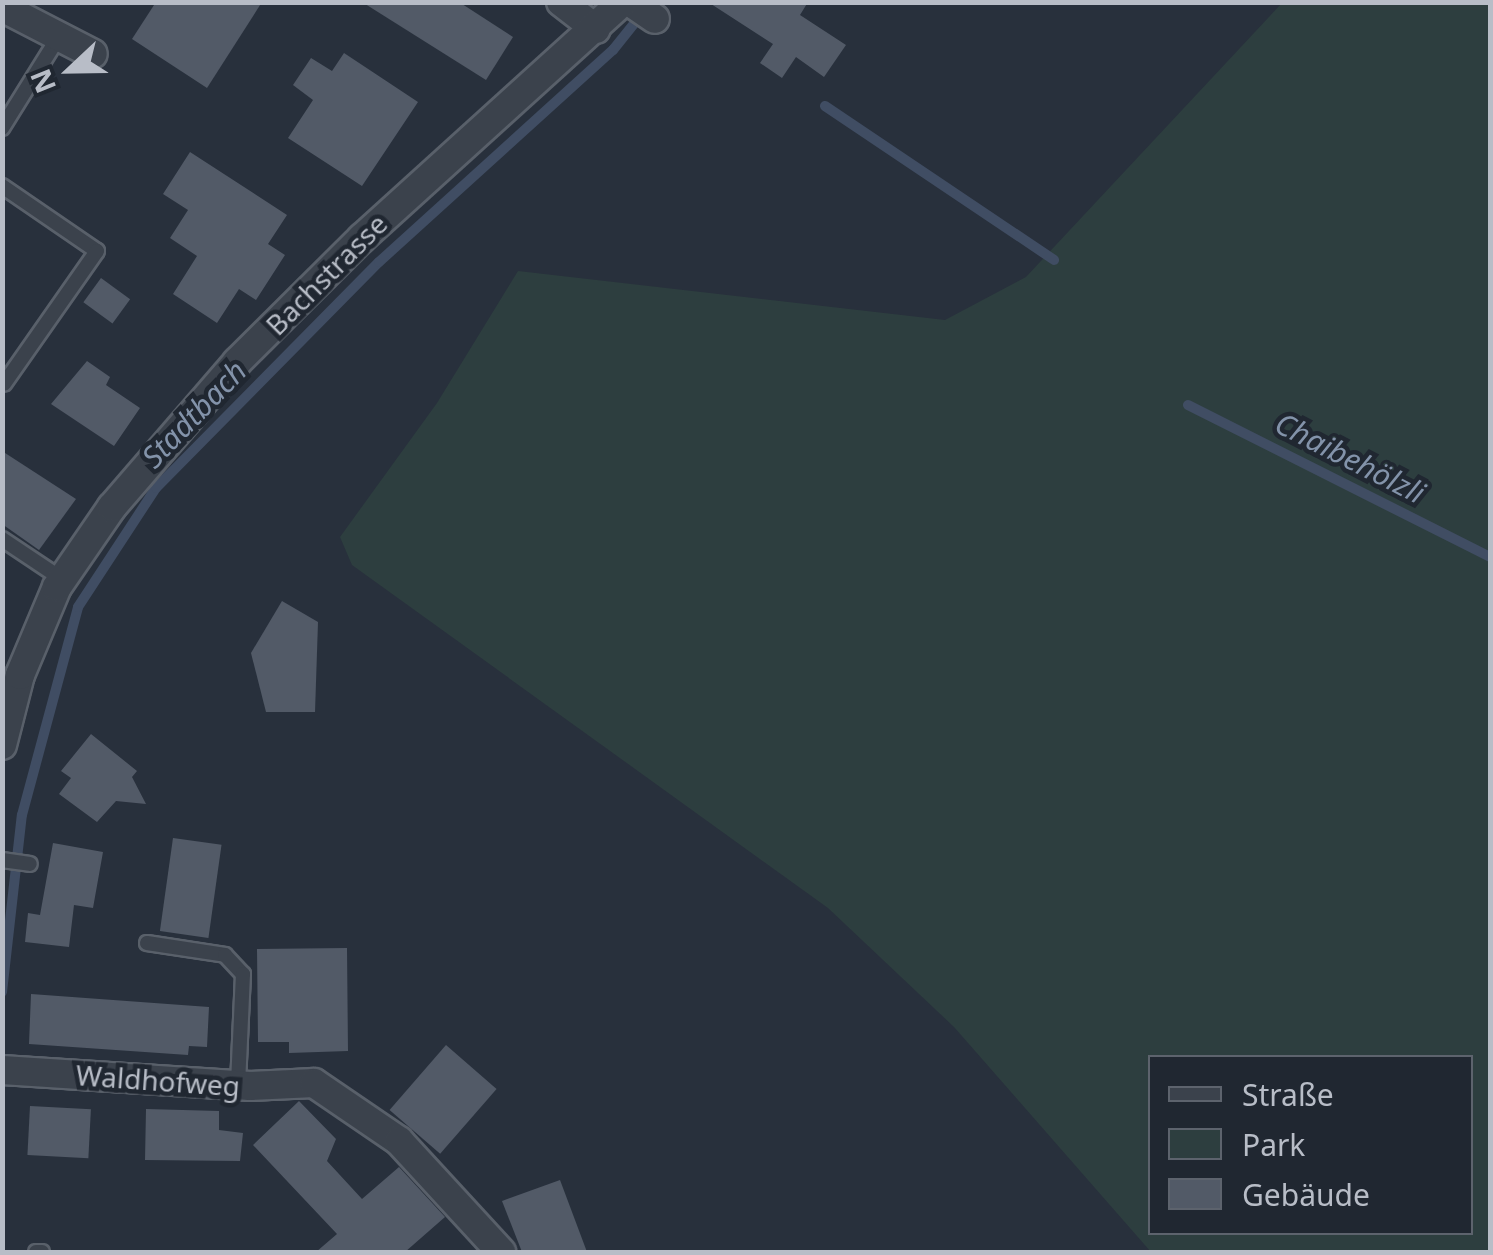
<!DOCTYPE html>
<html>
<head>
<meta charset="utf-8">
<style>
	body { margin:0 }
	#map { position:relative; width:1493px; height:1255px; overflow:hidden; background:#28303c; font-family:"Noto Sans",sans-serif }
	div>[style] { position:absolute }
	.green>* { inset:0; background:#2d3e3f }
	.stream>* { height:10px; margin:-5px; padding:0 5px; transform-origin:5px; border-radius:5px; background:#404d63 }
	.building>* { inset:0; background:#525a67; transform-origin:0 0 }
	.roads { filter:drop-shadow(2px 0 #59606a) drop-shadow(-2px 0 #59606a) drop-shadow(0 2px #59606a) drop-shadow(0 -2px #59606a) }
	.service>* { height:14px; margin:-7px; padding:0 7px; transform-origin:7px; border-radius:7px; background:#3b424c }
	.minor>* { height:28px; margin:-14px; padding:0 14px; transform-origin:14px; border-radius:14px; background:#3b424c }
	span { translate:-50% -50%; white-space:nowrap; text-align:center; line-height:1.15; -webkit-text-stroke:9px #202731; paint-order:stroke }
	.street-label { font-size:28px; color:#b8bdc7 }
	.water-label { font-size:30px; color:#8393aa; font-style:italic }
	.frame { position:absolute; inset:0; border:5px solid #b8bdc7; pointer-events:none }
	.legend { position:absolute; left:1148px; top:1055px; width:325px; height:180px; box-sizing:border-box; background:#202731; border:2px solid #5d636d; margin:0; padding:12px 18px; list-style:none; font-size:30px; color:#b8bdc7 }
	.legend li { display:flex; align-items:center; gap:20px; height:50px }
	.legend b { width:50px; border:2px solid #5d636d }
	.north { position:absolute; left:20px; top:20px; width:100px; height:100px; -webkit-text-stroke:8px #202731; paint-order:stroke; rotate:248deg; font-size:28px; font-weight:700; line-height:40px; text-align:center; color:#b8bdc7 }
	.north::after { content:''; display:block; margin:auto; width:35px; height:45px; background:#b8bdc7; clip-path:polygon(50% 0,100% 100%,50% 72%,0 100%) }
</style>
</head>
<body>
<div id="map">
	<div class="green">
		<div style="clip-path:polygon(evenodd,1282px 3px,1490px 3px,1490px 1252px,1151px 1252px,954px 1027px,828px 908px,352px 565px,340px 537px,437px 403px,518px 271px,945px 320px,1026px 277px,1282px 3px,1150px 1058px,1470px 1058px,1470px 1232px,1150px 1232px,1150px 1058px)"></div>
	</div>
	<div class="stream">
		<div style="left:825px;top:106px;width:276px;rotate:33.9deg"></div>
		<div style="left:1188px;top:405px;width:338px;rotate:26.7deg"></div>
		<div style="left:2px;top:992px;width:178px;rotate:-83.6deg"></div>
		<div style="left:22px;top:815px;width:215px;rotate:-74.9deg"></div>
		<div style="left:78px;top:607px;width:142px;rotate:-56.8deg"></div>
		<div style="left:156px;top:488px;width:317px;rotate:-45.4deg"></div>
		<div style="left:379px;top:262px;width:316px;rotate:-42.2deg"></div>
		<div style="left:613px;top:50px;width:45px;rotate:-51.3deg"></div>
	</div>
	<div class="building">
		<div style="clip-path:polygon(156px 2px,262px 2px,207px 88px,132px 39px)"></div>
		<div style="clip-path:polygon(362px 2px,459px 2px,513px 37px,486px 80px)"></div>
		<div style="clip-path:polygon(708px 2px,808px 2px,800px 15px,846px 45px,824px 77px,796px 57px,782px 78px,760px 63px,773px 44px)"></div>
		<div style="clip-path:polygon(344px 53px,418px 102px,362px 186px,288px 138px,313px 100px,293px 85px,311px 58px,332px 71px)"></div>
		<div style="clip-path:polygon(190px 152px,287px 215px,268px 244px,285px 255px,256px 300px,239px 289px,217px 323px,173px 294px,197px 256px,170px 238px,188px 210px,163px 194px)"></div>
		<div style="left:101px;top:278px;width:36px;height:30px;rotate:36deg"></div>
		<div style="clip-path:polygon(87px 361px,110px 377px,106px 385px,140px 408px,114px 446px,51px 404px)"></div>
		<div style="clip-path:polygon(2px 451px,76px 499px,39px 550px,2px 524px)"></div>
		<div style="clip-path:polygon(282px 601px,318px 622px,315px 712px,266px 712px,251px 653px)"></div>
		<div style="clip-path:polygon(91px 734px,137px 771px,132px 777px,146px 804px,116px 801px,97px 822px,59px 794px,71px 778px,61px 771px)"></div>
		<div style="left:173px;top:838px;width:49px;height:94px;rotate:8deg"></div>
		<div style="clip-path:polygon(53px 843px,103px 852px,93px 908px,74px 905px,69px 947px,25px 942px,28px 913px,40px 915px)"></div>
		<div style="clip-path:polygon(347px 948px,348px 1051px,289px 1053px,289px 1042px,258px 1042px,257px 949px)"></div>
		<div style="clip-path:polygon(31px 994px,209px 1007px,207px 1047px,189px 1046px,188px 1055px,29px 1044px)"></div>
		<div style="left:446px;top:1045px;width:67px;height:86px;rotate:41deg"></div>
		<div style="clip-path:polygon(299px 1101px,336px 1139px,327px 1161px,362px 1199px,399px 1167px,445px 1217px,405px 1252px,316px 1252px,337px 1234px,253px 1145px)"></div>
		<div style="left:30px;top:1106px;width:61px;height:49px;rotate:3deg"></div>
		<div style="clip-path:polygon(146px 1109px,219px 1111px,219px 1130px,243px 1133px,240px 1161px,145px 1160px)"></div>
		<div style="clip-path:polygon(560px 1180px,587px 1252px,522px 1252px,502px 1201px)"></div>
	</div>
	<div class="roads">
		<div class="service">
			<div style="left:2px;top:128px;width:106px;rotate:-58.1deg"></div>
			<div style="left:2px;top:186px;width:115px;rotate:34.4deg"></div>
			<div style="left:97px;top:251px;width:162px;rotate:125deg"></div>
			<div style="left:2px;top:539px;width:72px;rotate:33.7deg"></div>
			<div style="left:2px;top:860px;width:28px;rotate:8deg"></div>
			<div style="left:147px;top:943px;width:79px;rotate:8.7deg"></div>
			<div style="left:225px;top:955px;width:26px;rotate:47deg"></div>
			<div style="left:243px;top:974px;width:110px;rotate:92.6deg"></div>
			<div style="left:36px;top:1252px;width:6px"></div>
		</div>
		<div class="minor">
			<div style="left:561px;top:2px;width:44px;rotate:37.6deg"></div>
			<div style="left:630px;top:2px;width:30px;rotate:34deg"></div>
			<div style="left:2px;top:7px;width:102px;rotate:27.3deg"></div>
			<div style="left:2px;top:745px;width:72px;rotate:-75.6deg"></div>
			<div style="left:20px;top:675px;width:95px;rotate:-67.2deg"></div>
			<div style="left:57px;top:587px;width:97px;rotate:-55.5deg"></div>
			<div style="left:112px;top:507px;width:191px;rotate:-49.2deg"></div>
			<div style="left:237px;top:362px;width:176px;rotate:-44.8deg"></div>
			<div style="left:362px;top:238px;width:351px;rotate:-42.2deg"></div>
			<div style="left:2px;top:1070px;width:249px;rotate:3.7deg"></div>
			<div style="left:250px;top:1086px;width:64px;rotate:-2.7deg"></div>
			<div style="left:314px;top:1083px;width:103px;rotate:34.3deg"></div>
			<div style="left:399px;top:1141px;width:151px;rotate:47.4deg"></div>
		</div>
	</div>
	<div class="street-label">
		<span style="left:326px;top:274px;rotate:-45deg">Bachstrasse</span>
		<span style="left:158px;top:1080px;rotate:4deg">Waldhofweg</span>
	</div>
	<div class="water-label">
		<span style="left:194px;top:414px;rotate:-46deg">Stadtbach</span>
		<span style="left:1350px;top:458px;rotate:27deg">Chaibehölzli</span>
	</div>
	<div class="frame"></div>
	<ul class="legend">
	<li><b style="height:12px;background:#3b424c"></b>Straße</li>
	<li><b style="height:28px;background:#2d3e3f"></b>Park</li>
	<li><b style="height:28px;background:#525a67"></b>Gebäude</li>
	</ul>
	<div class="north">N</div>
</div>
</body>
</html>
